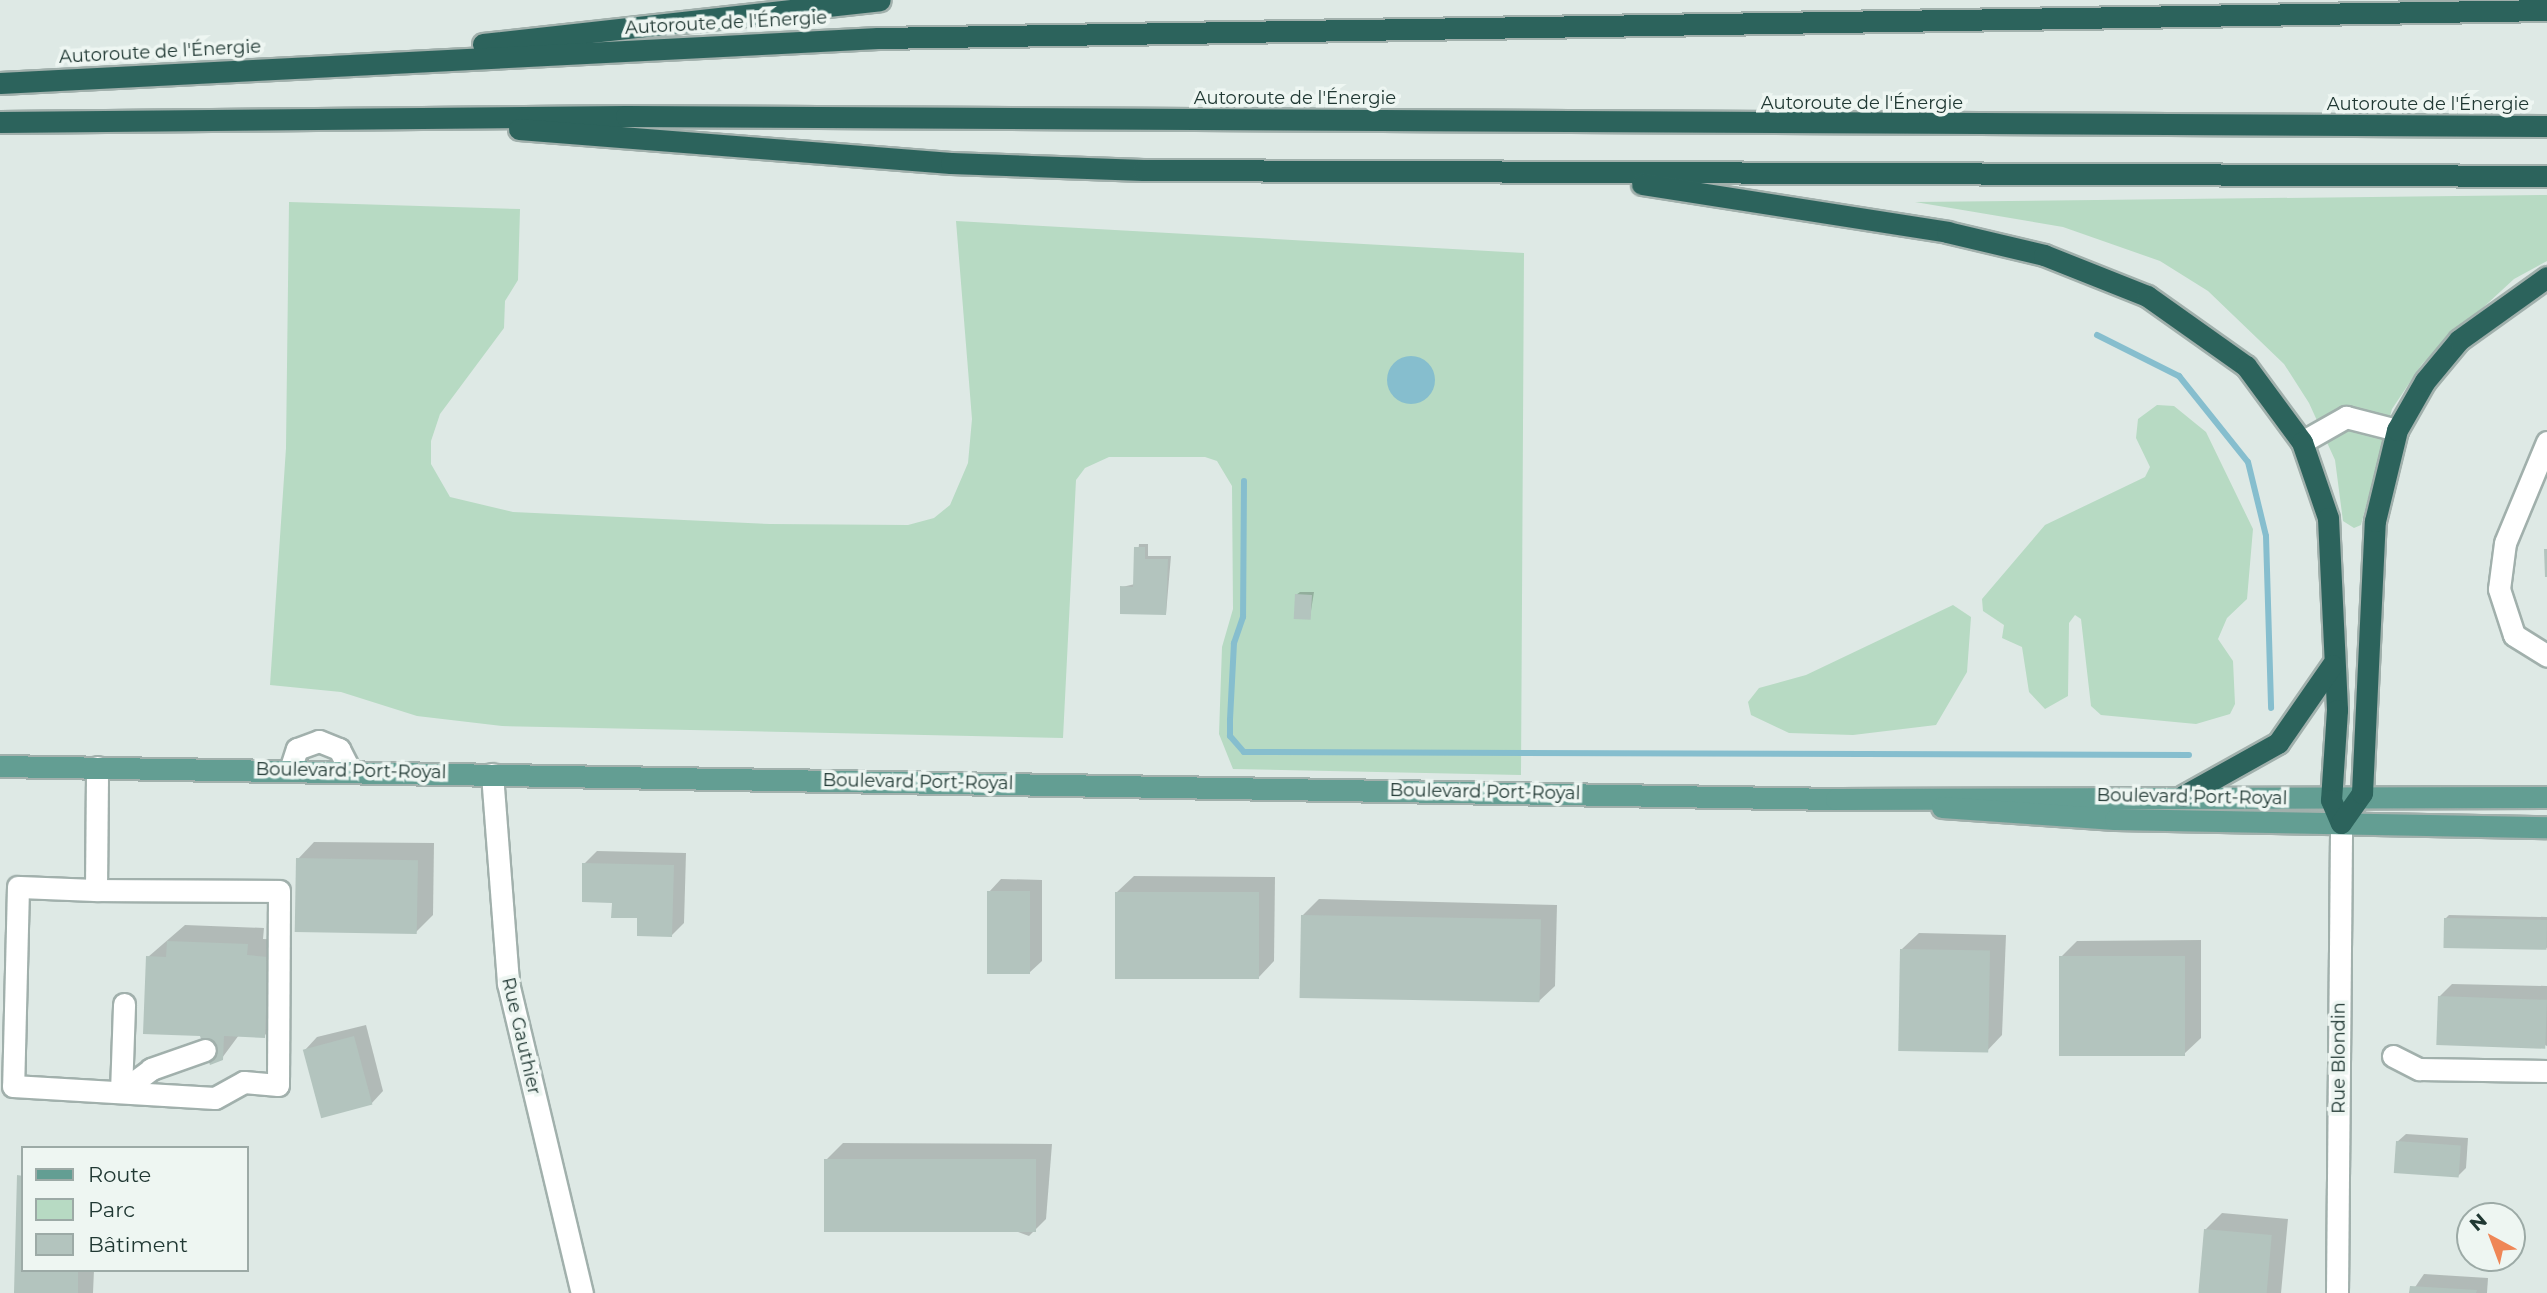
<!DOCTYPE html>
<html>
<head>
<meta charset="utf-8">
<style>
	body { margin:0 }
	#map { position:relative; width:2547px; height:1293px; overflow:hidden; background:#dee9e5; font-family:Montserrat,sans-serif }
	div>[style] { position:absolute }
	.green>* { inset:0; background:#b7dac3 }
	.water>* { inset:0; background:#86bece }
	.round { border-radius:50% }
	.shadow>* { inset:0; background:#0003 }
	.stream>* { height:6px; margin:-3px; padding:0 3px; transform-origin:3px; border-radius:3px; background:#86bece }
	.building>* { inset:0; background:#b3c4be; transform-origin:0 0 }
	.roads { filter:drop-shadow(2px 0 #a1b0ac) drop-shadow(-2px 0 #a1b0ac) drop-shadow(0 2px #a1b0ac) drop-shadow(0 -2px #a1b0ac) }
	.minor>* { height:21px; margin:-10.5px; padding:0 10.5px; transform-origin:10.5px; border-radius:10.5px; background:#fff }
	.major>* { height:21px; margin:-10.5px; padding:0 10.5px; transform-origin:10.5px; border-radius:10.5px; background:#639e93 }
	.highway>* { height:21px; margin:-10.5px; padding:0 10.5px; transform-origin:10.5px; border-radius:10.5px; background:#2c635c }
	span { translate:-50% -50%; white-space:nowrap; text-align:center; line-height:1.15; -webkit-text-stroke:7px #eef6f2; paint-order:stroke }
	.street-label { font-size:18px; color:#203833 }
	.legend { position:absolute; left:21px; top:1146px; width:228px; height:126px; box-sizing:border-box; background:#eef6f2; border:2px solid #9caaa6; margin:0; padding:9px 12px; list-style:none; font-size:21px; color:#203833 }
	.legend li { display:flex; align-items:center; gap:14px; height:35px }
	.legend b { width:35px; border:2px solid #9caaa6 }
	.north { position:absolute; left:2456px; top:1202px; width:70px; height:70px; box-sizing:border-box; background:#eef6f2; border:2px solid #9caaa6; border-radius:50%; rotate:319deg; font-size:19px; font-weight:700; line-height:28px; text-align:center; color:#203833 }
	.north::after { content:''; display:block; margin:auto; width:24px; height:32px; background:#ef8656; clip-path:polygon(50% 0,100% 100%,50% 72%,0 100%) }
</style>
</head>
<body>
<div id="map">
	<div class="green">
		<div style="clip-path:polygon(2547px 195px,2547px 261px,2514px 279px,2422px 364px,2392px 409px,2361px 525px,2354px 528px,2343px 521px,2335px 460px,2309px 403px,2284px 364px,2208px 291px,2160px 261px,2063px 227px,1915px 202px)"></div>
		<div style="clip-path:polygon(289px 202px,520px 209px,518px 280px,505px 301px,504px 328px,440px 414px,431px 441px,431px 464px,450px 497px,513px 512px,770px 524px,908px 525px,934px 518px,950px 505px,968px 463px,972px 419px,956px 221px,1524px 253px,1521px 775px,1233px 769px,1219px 734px,1222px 647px,1233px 609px,1232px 486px,1217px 461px,1205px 457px,1109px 457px,1085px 468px,1076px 480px,1063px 738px,502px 726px,417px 716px,341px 692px,270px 685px,286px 448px)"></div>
		<div style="clip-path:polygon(2157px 405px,2174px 406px,2206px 432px,2253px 529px,2247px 599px,2227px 618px,2218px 639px,2233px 661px,2235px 704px,2230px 714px,2196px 724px,2101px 715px,2091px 706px,2081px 619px,2075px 615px,2069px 623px,2068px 696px,2045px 709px,2029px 692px,2022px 647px,2002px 638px,2004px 625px,1983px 611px,1982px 599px,2045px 525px,2145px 477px,2150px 467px,2136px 438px,2138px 419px)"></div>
		<div style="clip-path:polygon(1953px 605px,1971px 617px,1967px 672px,1936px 725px,1853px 735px,1789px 733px,1751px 715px,1748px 702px,1759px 688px,1806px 675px)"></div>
	</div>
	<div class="water">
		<div class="round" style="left:1387px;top:356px;width:48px;height:48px"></div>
	</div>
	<div class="shadow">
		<div style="clip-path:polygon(1139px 544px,1148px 544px,1148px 556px,1171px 556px,1166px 614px,1122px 587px,1135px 584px)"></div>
		<div style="clip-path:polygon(1300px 592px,1314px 592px,1310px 617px,1296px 595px)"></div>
		<div style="clip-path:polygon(314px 842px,434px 843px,433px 915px,416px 932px,298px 859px)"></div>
		<div style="clip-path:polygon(597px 851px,686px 853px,684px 923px,672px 935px,639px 917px,584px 864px)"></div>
		<div style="clip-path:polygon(1134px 876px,1275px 877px,1274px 961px,1258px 978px,1117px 892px)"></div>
		<div style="clip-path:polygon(1001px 879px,1042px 880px,1042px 961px,1029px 973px,989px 892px)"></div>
		<div style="clip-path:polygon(1319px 899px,1557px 905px,1555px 986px,1538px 1002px,1302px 916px)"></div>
		<div style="clip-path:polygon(2449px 915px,2547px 917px,2547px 948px,2445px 919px)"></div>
		<div style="clip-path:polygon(185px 925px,264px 928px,263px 939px,284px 940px,281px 1019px,264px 1036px,239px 1035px,222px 1058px,148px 957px)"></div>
		<div style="clip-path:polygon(1919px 933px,2006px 935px,2002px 1035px,1986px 1052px,1902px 949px)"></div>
		<div style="clip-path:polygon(2201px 940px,2201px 1038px,2184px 1054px,2061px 957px,2077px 941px)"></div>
		<div style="clip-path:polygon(2452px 984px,2547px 986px,2547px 1046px,2439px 997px)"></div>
		<div style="clip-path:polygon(366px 1025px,383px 1091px,371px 1104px,305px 1050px,317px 1037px)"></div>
		<div style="clip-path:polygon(2406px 1134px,2468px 1138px,2466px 1168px,2458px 1176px,2397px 1142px)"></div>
		<div style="clip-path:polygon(843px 1143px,1052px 1144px,1046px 1219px,1029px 1236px,826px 1160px)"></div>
		<div style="clip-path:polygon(23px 1172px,23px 1270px,94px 1270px,93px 1293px,15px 1293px)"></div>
		<div style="clip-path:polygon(2222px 1213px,2288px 1219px,2281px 1293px,2199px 1293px,2205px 1230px)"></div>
		<div style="clip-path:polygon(2424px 1274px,2488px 1278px,2487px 1293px,2411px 1293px)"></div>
	</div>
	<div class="stream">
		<div style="left:2097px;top:335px;width:92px;rotate:26.6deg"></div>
		<div style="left:2179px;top:376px;width:110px;rotate:51.3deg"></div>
		<div style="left:2248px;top:462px;width:76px;rotate:76.3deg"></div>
		<div style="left:2266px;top:536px;width:172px;rotate:88.3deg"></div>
		<div style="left:1244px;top:481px;width:136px;rotate:90.4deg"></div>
		<div style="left:1243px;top:617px;width:28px;rotate:109deg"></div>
		<div style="left:1234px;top:643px;width:77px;rotate:93deg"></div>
		<div style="left:1230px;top:720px;width:16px;rotate:90deg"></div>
		<div style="left:1230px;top:736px;width:21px;rotate:49deg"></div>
		<div style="left:1244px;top:752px;width:945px;rotate:0.18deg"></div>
	</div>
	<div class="building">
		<div style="clip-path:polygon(1134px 547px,1145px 547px,1145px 559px,1168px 559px,1166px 615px,1120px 614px,1120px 586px,1133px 587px)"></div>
		<div style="clip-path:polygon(2544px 549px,2547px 549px,2547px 577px,2545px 577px)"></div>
		<div style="left:1295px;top:594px;width:17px;height:25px;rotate:3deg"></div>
		<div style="left:296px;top:858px;width:122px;height:74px;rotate:1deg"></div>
		<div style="clip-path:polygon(582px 863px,674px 865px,672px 937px,637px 936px,637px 918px,611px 918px,612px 903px,582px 902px)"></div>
		<div style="left:987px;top:891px;width:43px;height:83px"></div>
		<div style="left:1115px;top:892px;width:144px;height:87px"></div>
		<div style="left:1301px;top:915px;width:240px;height:83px;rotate:1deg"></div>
		<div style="left:2444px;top:918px;width:103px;height:30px;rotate:1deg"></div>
		<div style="clip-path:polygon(167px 941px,248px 944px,247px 955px,268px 957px,265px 1038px,224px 1036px,223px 1060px,210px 1065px,200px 1036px,143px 1034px,146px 956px,166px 957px)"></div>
		<div style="left:1900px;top:949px;width:90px;height:102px;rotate:1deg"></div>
		<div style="left:2185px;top:956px;width:100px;height:126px;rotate:90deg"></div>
		<div style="left:2438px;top:996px;width:109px;height:49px;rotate:2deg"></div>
		<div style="left:354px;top:1036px;width:71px;height:53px;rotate:75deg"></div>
		<div style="left:2396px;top:1141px;width:65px;height:32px;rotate:4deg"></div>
		<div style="left:824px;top:1159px;width:212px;height:73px"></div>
		<div style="clip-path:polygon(17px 1175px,23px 1176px,23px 1270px,78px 1270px,78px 1293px,14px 1293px)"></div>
		<div style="left:2204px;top:1229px;width:68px;height:64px;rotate:5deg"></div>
		<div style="clip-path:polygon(2410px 1286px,2477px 1290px,2476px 1293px,2409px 1293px)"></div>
	</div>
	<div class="roads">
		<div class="minor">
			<div style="left:2302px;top:442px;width:51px;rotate:-29.6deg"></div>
			<div style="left:2346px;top:417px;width:53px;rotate:14.3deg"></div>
			<div style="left:2547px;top:442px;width:109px;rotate:112.6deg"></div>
			<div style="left:2505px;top:543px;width:46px;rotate:97.4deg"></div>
			<div style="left:2499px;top:589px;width:48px;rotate:71.9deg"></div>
			<div style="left:2514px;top:635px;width:39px;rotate:32deg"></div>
			<div style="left:290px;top:770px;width:22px;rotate:-72deg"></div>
			<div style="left:297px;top:749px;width:23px;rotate:-20deg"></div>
			<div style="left:319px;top:741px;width:22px;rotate:22deg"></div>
			<div style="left:339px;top:749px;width:25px;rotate:63deg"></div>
			<div style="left:492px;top:774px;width:210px;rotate:85.6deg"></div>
			<div style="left:508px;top:983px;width:319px;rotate:76.6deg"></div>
			<div style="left:96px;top:890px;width:78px;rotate:-177.8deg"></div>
			<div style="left:18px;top:887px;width:199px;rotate:91.4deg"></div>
			<div style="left:13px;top:1086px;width:202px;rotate:3.4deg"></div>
			<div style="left:215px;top:1098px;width:33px;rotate:-29deg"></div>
			<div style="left:244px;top:1082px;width:34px;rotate:5deg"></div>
			<div style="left:278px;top:1085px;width:194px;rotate:-89.7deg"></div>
			<div style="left:279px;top:891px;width:183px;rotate:-179.7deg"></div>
			<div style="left:96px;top:890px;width:123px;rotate:-89.5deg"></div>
			<div style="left:2393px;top:1056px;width:29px;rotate:27deg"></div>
			<div style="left:2419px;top:1069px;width:128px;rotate:0.9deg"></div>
			<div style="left:121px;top:1092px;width:38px;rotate:-37deg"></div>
			<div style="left:151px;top:1069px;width:57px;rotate:-19.4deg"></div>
			<div style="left:121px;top:1092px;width:88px;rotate:-88deg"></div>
			<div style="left:2337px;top:1293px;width:470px;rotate:-89.5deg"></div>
		</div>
		<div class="major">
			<div style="left:0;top:766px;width:1836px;rotate:1.03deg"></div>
			<div style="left:1836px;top:799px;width:711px;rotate:-0.16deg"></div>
			<div style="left:1942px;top:807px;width:173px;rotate:4deg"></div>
			<div style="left:2115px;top:819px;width:432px;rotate:1.1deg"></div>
		</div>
		<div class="highway">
			<div style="left:483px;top:44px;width:399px;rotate:-6.3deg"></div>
			<div style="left:0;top:83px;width:879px;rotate:-2.93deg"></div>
			<div style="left:878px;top:38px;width:1669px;rotate:-0.96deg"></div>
			<div style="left:0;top:122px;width:626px;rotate:-0.55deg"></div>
			<div style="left:626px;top:116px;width:1921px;rotate:0.3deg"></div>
			<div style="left:519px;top:129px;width:433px;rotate:4.5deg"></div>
			<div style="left:951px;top:163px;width:192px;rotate:2.1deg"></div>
			<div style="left:1143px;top:170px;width:1404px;rotate:0.24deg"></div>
			<div style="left:1642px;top:184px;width:309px;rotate:8.9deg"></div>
			<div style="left:1947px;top:232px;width:100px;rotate:13.3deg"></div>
			<div style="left:2044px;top:255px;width:111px;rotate:21.7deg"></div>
			<div style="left:2147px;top:296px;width:121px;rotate:35.3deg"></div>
			<div style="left:2246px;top:366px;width:94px;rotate:53.6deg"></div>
			<div style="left:2302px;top:442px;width:80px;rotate:71.1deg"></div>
			<div style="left:2328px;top:518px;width:192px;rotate:87.3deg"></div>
			<div style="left:2337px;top:710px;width:90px;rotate:93.8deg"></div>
			<div style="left:2331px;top:800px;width:25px;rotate:67deg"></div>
			<div style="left:2183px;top:796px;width:109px;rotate:-29.2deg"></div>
			<div style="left:2278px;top:743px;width:95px;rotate:-55.3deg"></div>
			<div style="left:2341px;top:823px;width:37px;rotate:-55deg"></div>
			<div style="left:2362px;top:793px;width:272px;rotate:-87.3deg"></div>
			<div style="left:2375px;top:521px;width:94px;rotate:-76.4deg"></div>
			<div style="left:2397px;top:430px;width:56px;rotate:-60.3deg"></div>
			<div style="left:2425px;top:381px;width:53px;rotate:-50.3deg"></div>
			<div style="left:2459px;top:340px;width:108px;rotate:-35.6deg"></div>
		</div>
	</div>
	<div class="street-label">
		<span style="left:726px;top:23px;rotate:-3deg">Autoroute de l'Énergie</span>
		<span style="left:160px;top:52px;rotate:-3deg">Autoroute de l'Énergie</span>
		<span style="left:1295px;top:98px">Autoroute de l'Énergie</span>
		<span style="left:1862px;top:103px">Autoroute de l'Énergie</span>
		<span style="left:2428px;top:104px">Autoroute de l'Énergie</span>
		<span style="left:351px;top:771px;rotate:1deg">Boulevard Port-Royal</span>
		<span style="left:918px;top:782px;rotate:1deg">Boulevard Port-Royal</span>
		<span style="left:1485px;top:792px;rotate:1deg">Boulevard Port-Royal</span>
		<span style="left:2192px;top:797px;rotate:1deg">Boulevard Port-Royal</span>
		<span style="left:521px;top:1036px;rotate:77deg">Rue Gauthier</span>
		<span style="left:2339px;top:1058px;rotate:-90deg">Rue Blondin</span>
	</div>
	<ul class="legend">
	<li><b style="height:9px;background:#639e93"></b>Route</li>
	<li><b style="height:19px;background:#b7dac3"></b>Parc</li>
	<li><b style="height:19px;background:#b3c4be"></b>Bâtiment</li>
	</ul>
	<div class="north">N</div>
</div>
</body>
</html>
